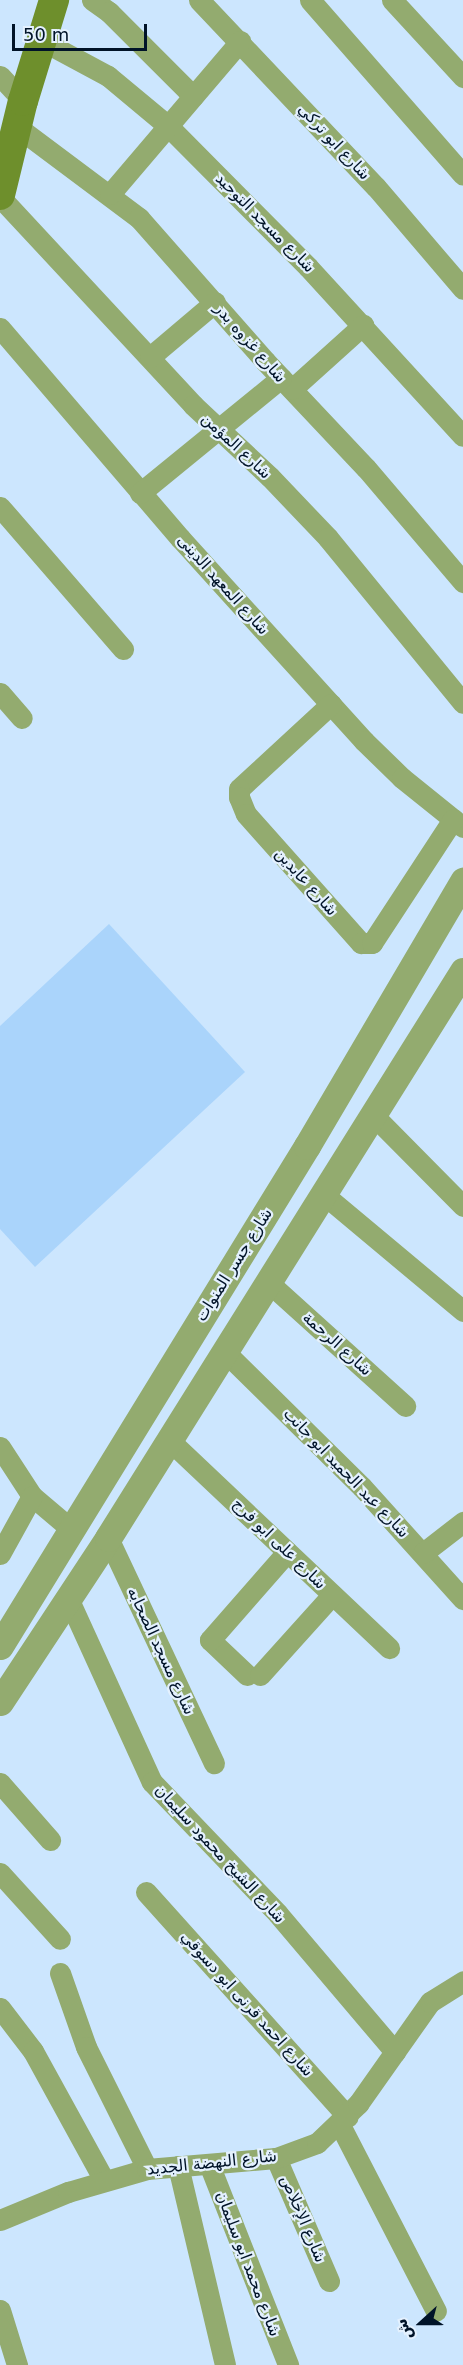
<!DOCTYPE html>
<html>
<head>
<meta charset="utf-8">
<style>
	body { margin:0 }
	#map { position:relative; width:463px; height:2365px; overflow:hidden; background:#cce6fe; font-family:"DejaVu Sans",Cairo,sans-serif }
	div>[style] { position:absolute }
	.green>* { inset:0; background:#aad4fb }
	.minor>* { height:21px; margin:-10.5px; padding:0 10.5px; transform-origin:10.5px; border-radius:10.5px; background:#93ab6f }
	.tertiary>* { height:27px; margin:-13.5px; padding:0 13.5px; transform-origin:13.5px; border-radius:13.5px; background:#93ab6f }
	.secondary>* { height:30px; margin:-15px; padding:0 15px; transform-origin:15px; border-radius:15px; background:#6e8f2c }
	span { translate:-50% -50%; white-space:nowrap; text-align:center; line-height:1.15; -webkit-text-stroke:4.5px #e4f1fe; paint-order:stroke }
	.street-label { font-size:16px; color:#001328 }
	.north { position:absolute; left:391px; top:2293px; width:60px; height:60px; -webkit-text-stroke:4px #e4f1fe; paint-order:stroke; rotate:249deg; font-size:16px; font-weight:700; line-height:24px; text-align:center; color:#001328 }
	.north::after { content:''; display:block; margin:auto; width:21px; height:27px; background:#001328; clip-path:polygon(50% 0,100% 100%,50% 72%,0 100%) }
	.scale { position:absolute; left:12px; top:24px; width:135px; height:27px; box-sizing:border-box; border:3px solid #001328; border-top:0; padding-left:8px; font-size:18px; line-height:21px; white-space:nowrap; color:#001328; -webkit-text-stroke:4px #e4f1fe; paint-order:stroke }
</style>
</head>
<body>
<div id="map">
	<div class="green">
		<div style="clip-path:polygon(109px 924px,245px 1072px,35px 1267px,0 1229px,0 1026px)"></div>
	</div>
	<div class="minor">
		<div style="left:92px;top:0;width:21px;rotate:35deg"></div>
		<div style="left:109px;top:12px;width:119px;rotate:45deg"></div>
		<div style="left:199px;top:0;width:257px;rotate:46.6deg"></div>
		<div style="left:376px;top:187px;width:134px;rotate:49.5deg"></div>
		<div style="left:310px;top:0;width:232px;rotate:48.8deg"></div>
		<div style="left:392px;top:0;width:105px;rotate:47.3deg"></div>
		<div style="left:41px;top:40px;width:76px;rotate:28.2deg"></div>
		<div style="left:108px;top:76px;width:78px;rotate:39.8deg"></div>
		<div style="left:168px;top:126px;width:199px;rotate:45.2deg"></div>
		<div style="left:308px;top:267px;width:229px;rotate:47.5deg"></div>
		<div style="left:0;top:76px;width:34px;rotate:47deg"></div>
		<div style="left:16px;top:126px;width:154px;rotate:36.8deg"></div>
		<div style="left:139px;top:218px;width:191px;rotate:48.6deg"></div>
		<div style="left:265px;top:361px;width:147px;rotate:46.7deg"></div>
		<div style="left:366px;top:468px;width:150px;rotate:49.6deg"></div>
		<div style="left:110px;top:194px;width:201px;rotate:-49.6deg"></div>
		<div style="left:0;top:197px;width:284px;rotate:47.1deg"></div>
		<div style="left:193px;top:405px;width:105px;rotate:43.1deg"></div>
		<div style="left:270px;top:477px;width:84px;rotate:46.4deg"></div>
		<div style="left:328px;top:538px;width:213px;rotate:50.7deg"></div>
		<div style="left:0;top:328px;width:277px;rotate:49.4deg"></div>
		<div style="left:180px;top:538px;width:274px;rotate:47.8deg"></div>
		<div style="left:364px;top:741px;width:53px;rotate:44.2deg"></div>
		<div style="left:402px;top:778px;width:78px;rotate:38.8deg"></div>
		<div style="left:150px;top:357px;width:85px;rotate:-40.2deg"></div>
		<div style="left:292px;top:389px;width:96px;rotate:-42deg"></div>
		<div style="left:140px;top:493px;width:182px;rotate:-39.2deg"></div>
		<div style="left:0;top:507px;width:188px;rotate:49.1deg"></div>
		<div style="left:0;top:693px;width:33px;rotate:49deg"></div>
		<div style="left:331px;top:704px;width:125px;rotate:137.3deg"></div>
		<div style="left:239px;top:789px;width:8px;rotate:90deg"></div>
		<div style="left:239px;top:797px;width:18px;rotate:68deg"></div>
		<div style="left:246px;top:814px;width:173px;rotate:48.3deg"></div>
		<div style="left:361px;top:943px;width:11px"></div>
		<div style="left:372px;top:943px;width:148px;rotate:-56.8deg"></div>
		<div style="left:373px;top:1115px;width:128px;rotate:45.3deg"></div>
		<div style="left:322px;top:1193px;width:184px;rotate:39.9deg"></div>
		<div style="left:268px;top:1282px;width:185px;rotate:42.1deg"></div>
		<div style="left:225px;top:1352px;width:192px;rotate:44.6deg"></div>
		<div style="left:362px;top:1487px;width:151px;rotate:48deg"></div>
		<div style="left:169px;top:1440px;width:303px;rotate:43.4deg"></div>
		<div style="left:0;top:1447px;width:59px;rotate:56.9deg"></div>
		<div style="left:32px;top:1496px;width:51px;rotate:40.2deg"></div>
		<div style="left:108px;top:1538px;width:249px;rotate:64.8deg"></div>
		<div style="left:423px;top:1553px;width:51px;rotate:-37.8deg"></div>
		<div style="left:0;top:1554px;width:66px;rotate:-61.1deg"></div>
		<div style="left:68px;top:1598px;width:202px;rotate:65.5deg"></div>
		<div style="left:152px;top:1782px;width:182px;rotate:46.3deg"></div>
		<div style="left:278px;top:1914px;width:181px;rotate:49.7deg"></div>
		<div style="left:247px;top:1675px;width:51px;rotate:-136.6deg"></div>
		<div style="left:210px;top:1640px;width:117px;rotate:-48.8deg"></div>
		<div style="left:260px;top:1675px;width:108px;rotate:-48deg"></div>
		<div style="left:0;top:1783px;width:76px;rotate:48.7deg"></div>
		<div style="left:0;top:1873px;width:89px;rotate:47.7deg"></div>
		<div style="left:146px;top:1892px;width:302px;rotate:48.1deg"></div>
		<div style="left:60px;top:1973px;width:78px;rotate:70.6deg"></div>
		<div style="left:86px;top:2047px;width:136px;rotate:63.4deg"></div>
		<div style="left:0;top:2008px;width:54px;rotate:52.5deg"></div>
		<div style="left:33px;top:2051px;width:147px;rotate:61.2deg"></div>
		<div style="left:340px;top:2125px;width:209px;rotate:62.7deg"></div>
		<div style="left:276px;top:2158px;width:134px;rotate:66.7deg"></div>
		<div style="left:209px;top:2164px;width:216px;rotate:68.5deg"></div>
		<div style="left:178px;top:2166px;width:204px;rotate:76.7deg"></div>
		<div style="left:0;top:2220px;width:74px;rotate:-22.4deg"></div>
		<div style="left:68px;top:2192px;width:82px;rotate:-16.2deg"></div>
		<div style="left:147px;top:2169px;width:129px;rotate:-4.9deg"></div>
		<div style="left:276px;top:2158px;width:44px;rotate:-20.1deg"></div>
		<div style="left:317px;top:2143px;width:57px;rotate:-43.6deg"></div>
		<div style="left:358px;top:2104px;width:125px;rotate:-54.8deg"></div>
		<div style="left:430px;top:2002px;width:39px;rotate:-32deg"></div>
		<div style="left:0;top:2310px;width:58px;rotate:72.8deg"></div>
	</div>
	<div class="tertiary">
		<div style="left:0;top:1646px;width:587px;rotate:-58.45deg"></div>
		<div style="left:307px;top:1146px;width:308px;rotate:-59.5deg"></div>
		<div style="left:0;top:1702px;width:196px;rotate:-56.6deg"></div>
		<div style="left:108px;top:1538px;width:669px;rotate:-57.95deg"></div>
	</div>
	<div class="secondary">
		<div style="left:0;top:195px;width:97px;rotate:-76.3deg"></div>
		<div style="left:23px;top:101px;width:106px;rotate:-72.9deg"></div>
	</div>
	<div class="street-label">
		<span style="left:334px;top:142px;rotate:47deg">شارع ابو تركي</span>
		<span style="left:265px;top:223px;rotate:45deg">شارع مسجد التوحيد</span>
		<span style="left:250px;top:343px;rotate:49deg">شارع غزوه بدر</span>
		<span style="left:236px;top:446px;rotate:43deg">شارع المؤمن</span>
		<span style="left:223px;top:585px;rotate:48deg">شارع المعهد الدينى</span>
		<span style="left:306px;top:882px;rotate:48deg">شارع عابدين</span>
		<span style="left:234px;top:1265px;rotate:-58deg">شارع جسر المنوات</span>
		<span style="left:337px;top:1344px;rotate:42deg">شارع الرحمة</span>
		<span style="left:346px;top:1473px;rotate:46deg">شارع عبد الحميد ابو جانب</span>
		<span style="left:279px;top:1544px;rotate:44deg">شارع على ابو فرج</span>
		<span style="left:161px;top:1651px;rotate:65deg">شارع مسجد الصحابه</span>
		<span style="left:220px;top:1854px;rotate:47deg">شارع الشيخ محمود سليمان</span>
		<span style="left:247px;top:2004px;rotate:48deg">شارع احمد قرنى ابو دسوقي</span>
		<span style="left:212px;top:2163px;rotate:-6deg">شارع النهضة الجديد</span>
		<span style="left:303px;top:2219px;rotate:67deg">شارع الإخلاص</span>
		<span style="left:248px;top:2264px;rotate:69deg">شارع محمد ابو سليمان</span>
	</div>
	<div class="north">ش</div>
	<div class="scale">50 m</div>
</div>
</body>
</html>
